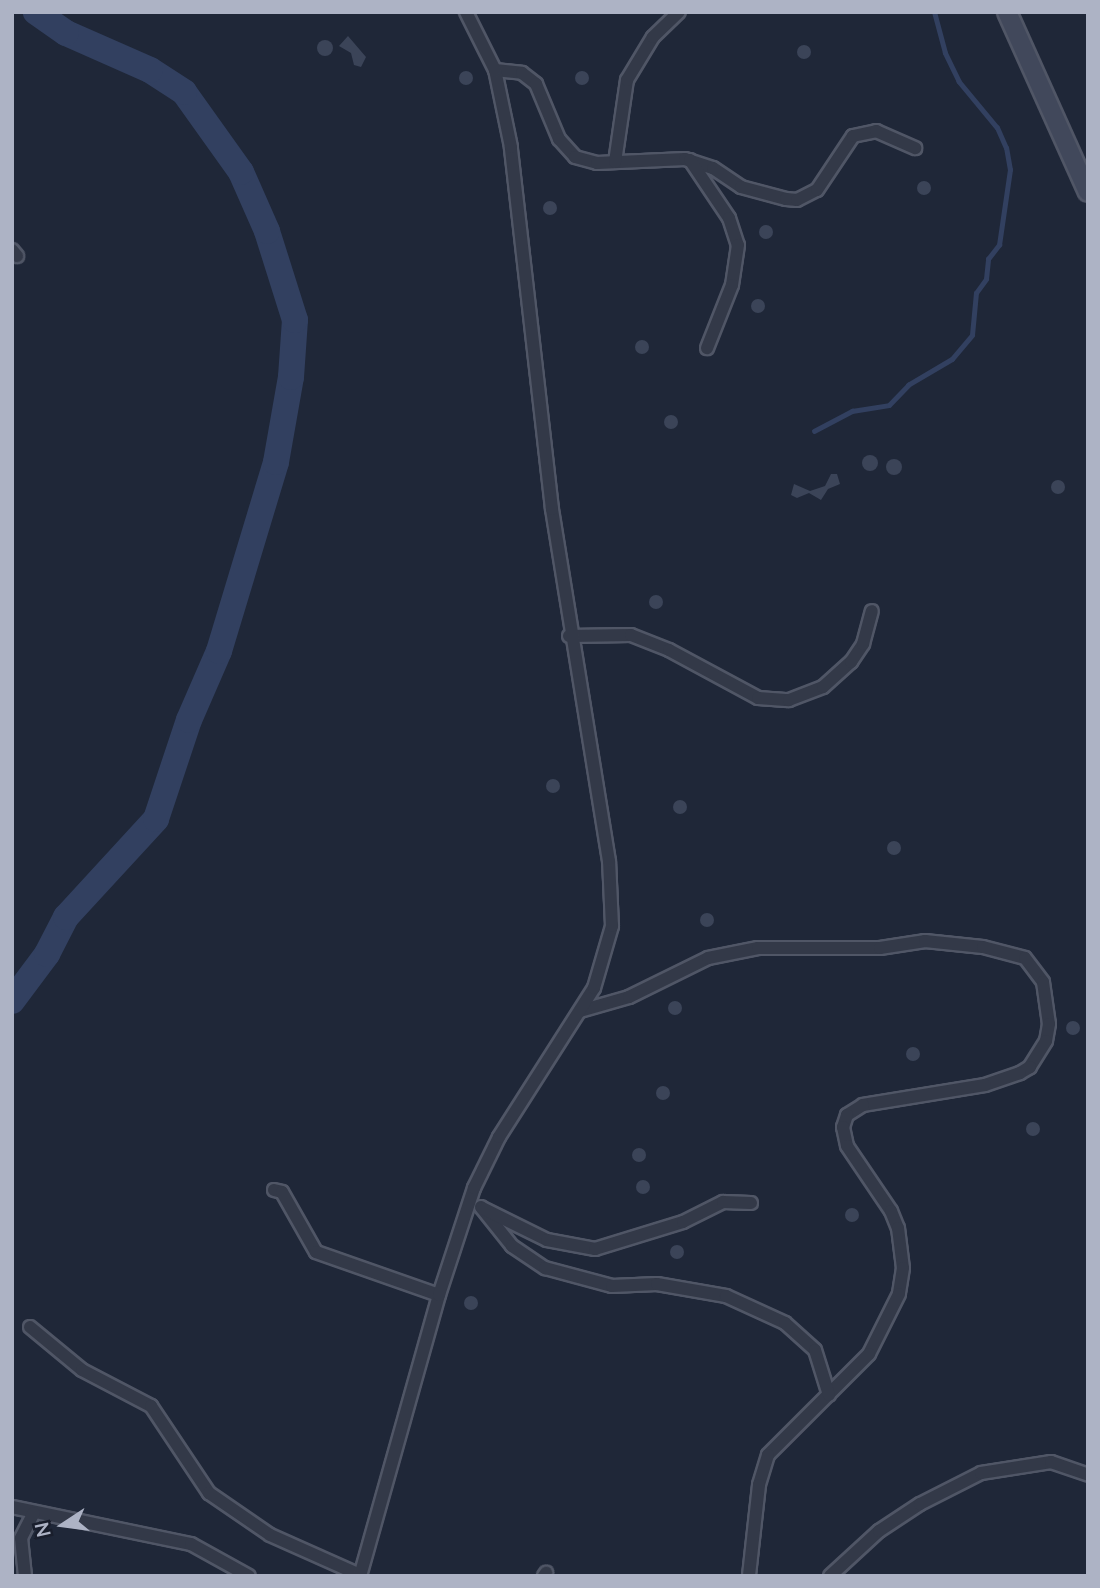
<!DOCTYPE html>
<html>
<head>
<meta charset="utf-8">
<style>
	body { margin:0 }
	#map { position:relative; width:1100px; height:1588px; overflow:hidden; background:#1f2738; font-family:Lato,sans-serif }
	div>[style] { position:absolute }
	.stream>* { height:4.5px; margin:-2.25px; padding:0 2.25px; transform-origin:2.25px; border-radius:2.25px; background:#324060 }
	.river>* { height:26px; margin:-13px; padding:0 13px; transform-origin:13px; border-radius:13px; background:#324060 }
	.building>* { inset:0; background:#3b4458 }
	.round { border-radius:50% }
	.roads { filter:drop-shadow(2px 0 #505666) drop-shadow(-2px 0 #505666) drop-shadow(0 2px #505666) drop-shadow(0 -2px #505666) }
	.minor>* { height:12px; margin:-6px; padding:0 6px; transform-origin:6px; border-radius:6px; background:#333948 }
	.secondary>* { height:18px; margin:-9px; padding:0 9px; transform-origin:9px; border-radius:9px; background:#41485b }
	span { translate:-50% -50%; white-space:nowrap; text-align:center; line-height:1.15; -webkit-text-stroke:5px #191e2c; paint-order:stroke }
	.frame { position:absolute; inset:0; border:14px solid #adb3c5; pointer-events:none }
	.north { position:absolute; left:28px; top:1490px; width:70px; height:70px; -webkit-text-stroke:5px #191e2c; paint-order:stroke; rotate:257deg; font-size:19px; font-weight:700; line-height:28px; text-align:center; color:#adb3c5 }
	.north::after { content:''; display:block; margin:auto; width:24px; height:32px; background:#adb3c5; clip-path:polygon(50% 0,100% 100%,50% 72%,0 100%) }
</style>
</head>
<body>
<div id="map">
	<div class="stream">
		<div style="left:814px;top:431px;width:43px;rotate:-27.8deg"></div>
		<div style="left:852px;top:411px;width:37px;rotate:-9deg"></div>
		<div style="left:889px;top:405px;width:28px;rotate:-46deg"></div>
		<div style="left:908px;top:385px;width:51px;rotate:-30.6deg"></div>
		<div style="left:952px;top:359px;width:31px;rotate:-50deg"></div>
		<div style="left:972px;top:335px;width:42px;rotate:-84.6deg"></div>
		<div style="left:976px;top:293px;width:17px;rotate:-54deg"></div>
		<div style="left:986px;top:279px;width:20px;rotate:-84deg"></div>
		<div style="left:988px;top:259px;width:18px;rotate:-52deg"></div>
		<div style="left:999px;top:245px;width:76px;rotate:-81.7deg"></div>
		<div style="left:1010px;top:170px;width:22px;rotate:-100deg"></div>
		<div style="left:1006px;top:148px;width:22px;rotate:-114deg"></div>
		<div style="left:997px;top:128px;width:60px;rotate:-129.6deg"></div>
		<div style="left:959px;top:82px;width:32px;rotate:-116deg"></div>
		<div style="left:945px;top:53px;width:42px;rotate:-105deg"></div>
	</div>
	<div class="river">
		<div style="left:12px;top:1001px;width:59px;rotate:-53.3deg"></div>
		<div style="left:47px;top:954px;width:42px;rotate:-62.8deg"></div>
		<div style="left:66px;top:917px;width:133px;rotate:-47.4deg"></div>
		<div style="left:156px;top:819px;width:104px;rotate:-71.6deg"></div>
		<div style="left:189px;top:720px;width:75px;rotate:-66.5deg"></div>
		<div style="left:219px;top:651px;width:197px;rotate:-73.2deg"></div>
		<div style="left:276px;top:462px;width:86px;rotate:-80deg"></div>
		<div style="left:291px;top:377px;width:57px;rotate:-86deg"></div>
		<div style="left:295px;top:320px;width:93px;rotate:-107.5deg"></div>
		<div style="left:267px;top:231px;width:64px;rotate:-113.8deg"></div>
		<div style="left:241px;top:172px;width:98px;rotate:-125.5deg"></div>
		<div style="left:184px;top:92px;width:40px;rotate:-147.1deg"></div>
		<div style="left:150px;top:70px;width:92px;rotate:-156.2deg"></div>
		<div style="left:66px;top:33px;width:37px;rotate:-145deg"></div>
	</div>
	<div class="building">
		<div style="clip-path:polygon(348px 36px,366px 57px,361px 67px,354px 65px,351px 53px,339px 46px)"></div>
		<div class="round" style="left:317px;top:40px;width:16px;height:16px"></div>
		<div class="round" style="left:797px;top:45px;width:14px;height:14px"></div>
		<div class="round" style="left:459px;top:71px;width:14px;height:14px"></div>
		<div class="round" style="left:575px;top:71px;width:14px;height:14px"></div>
		<div class="round" style="left:917px;top:181px;width:14px;height:14px"></div>
		<div class="round" style="left:543px;top:201px;width:14px;height:14px"></div>
		<div class="round" style="left:759px;top:225px;width:14px;height:14px"></div>
		<div class="round" style="left:751px;top:299px;width:14px;height:14px"></div>
		<div class="round" style="left:635px;top:340px;width:14px;height:14px"></div>
		<div class="round" style="left:664px;top:415px;width:14px;height:14px"></div>
		<div class="round" style="left:862px;top:455px;width:16px;height:16px"></div>
		<div class="round" style="left:886px;top:459px;width:16px;height:16px"></div>
		<div style="clip-path:polygon(837px 474px,840px 484px,828px 489px,821px 500px,809px 493px,797px 498px,791px 495px,794px 484px,810px 491px,825px 486px,831px 474px)"></div>
		<div class="round" style="left:1051px;top:480px;width:14px;height:14px"></div>
		<div class="round" style="left:649px;top:595px;width:14px;height:14px"></div>
		<div class="round" style="left:546px;top:779px;width:14px;height:14px"></div>
		<div class="round" style="left:673px;top:800px;width:14px;height:14px"></div>
		<div class="round" style="left:887px;top:841px;width:14px;height:14px"></div>
		<div class="round" style="left:700px;top:913px;width:14px;height:14px"></div>
		<div class="round" style="left:668px;top:1001px;width:14px;height:14px"></div>
		<div class="round" style="left:1066px;top:1021px;width:14px;height:14px"></div>
		<div class="round" style="left:906px;top:1047px;width:14px;height:14px"></div>
		<div class="round" style="left:656px;top:1086px;width:14px;height:14px"></div>
		<div class="round" style="left:1026px;top:1122px;width:14px;height:14px"></div>
		<div class="round" style="left:632px;top:1148px;width:14px;height:14px"></div>
		<div class="round" style="left:636px;top:1180px;width:14px;height:14px"></div>
		<div class="round" style="left:845px;top:1208px;width:14px;height:14px"></div>
		<div class="round" style="left:670px;top:1245px;width:14px;height:14px"></div>
		<div class="round" style="left:464px;top:1296px;width:14px;height:14px"></div>
	</div>
	<div class="roads">
		<div class="minor">
			<div style="left:495px;top:70px;width:27px;rotate:6deg"></div>
			<div style="left:522px;top:73px;width:18px;rotate:38deg"></div>
			<div style="left:536px;top:84px;width:60px;rotate:67.3deg"></div>
			<div style="left:559px;top:139px;width:24px;rotate:48deg"></div>
			<div style="left:575px;top:157px;width:23px;rotate:15deg"></div>
			<div style="left:597px;top:163px;width:88px;rotate:-2.6deg"></div>
			<div style="left:685px;top:159px;width:29px;rotate:18deg"></div>
			<div style="left:713px;top:168px;width:34px;rotate:34deg"></div>
			<div style="left:741px;top:187px;width:47px;rotate:14.9deg"></div>
			<div style="left:786px;top:199px;width:11px;rotate:5deg"></div>
			<div style="left:797px;top:200px;width:22px;rotate:-27deg"></div>
			<div style="left:817px;top:190px;width:65px;rotate:-56.3deg"></div>
			<div style="left:853px;top:136px;width:24px;rotate:-12deg"></div>
			<div style="left:876px;top:131px;width:43px;rotate:23.6deg"></div>
			<div style="left:690px;top:160px;width:70px;rotate:56.1deg"></div>
			<div style="left:729px;top:218px;width:28px;rotate:72deg"></div>
			<div style="left:738px;top:245px;width:40px;rotate:98.5deg"></div>
			<div style="left:732px;top:285px;width:68px;rotate:111.6deg"></div>
			<div style="left:615px;top:162px;width:83px;rotate:-81.7deg"></div>
			<div style="left:627px;top:80px;width:50px;rotate:-58.8deg"></div>
			<div style="left:653px;top:37px;width:36px;rotate:-44deg"></div>
			<div style="left:12px;top:250px;width:8px;rotate:50deg"></div>
			<div style="left:569px;top:636px;width:62px;rotate:-0.9deg"></div>
			<div style="left:631px;top:635px;width:41px;rotate:21.5deg"></div>
			<div style="left:669px;top:650px;width:101px;rotate:28.3deg"></div>
			<div style="left:758px;top:698px;width:31px;rotate:4deg"></div>
			<div style="left:789px;top:700px;width:36px;rotate:-21deg"></div>
			<div style="left:823px;top:687px;width:38px;rotate:-42deg"></div>
			<div style="left:851px;top:662px;width:22px;rotate:-56deg"></div>
			<div style="left:863px;top:644px;width:34px;rotate:-75deg"></div>
			<div style="left:580px;top:1011px;width:51px;rotate:-15.9deg"></div>
			<div style="left:629px;top:997px;width:88px;rotate:-26.3deg"></div>
			<div style="left:708px;top:958px;width:51px;rotate:-11.3deg"></div>
			<div style="left:758px;top:948px;width:122px"></div>
			<div style="left:880px;top:948px;width:46px;rotate:-8.8deg"></div>
			<div style="left:925px;top:941px;width:58px;rotate:5.9deg"></div>
			<div style="left:983px;top:947px;width:43px;rotate:14.7deg"></div>
			<div style="left:1025px;top:958px;width:30px;rotate:53deg"></div>
			<div style="left:1043px;top:982px;width:42px;rotate:81.9deg"></div>
			<div style="left:1049px;top:1024px;width:17px;rotate:100deg"></div>
			<div style="left:1046px;top:1041px;width:31px;rotate:122deg"></div>
			<div style="left:1030px;top:1067px;width:12px;rotate:149deg"></div>
			<div style="left:1020px;top:1073px;width:37px;rotate:161deg"></div>
			<div style="left:985px;top:1085px;width:124px;rotate:170.7deg"></div>
			<div style="left:863px;top:1105px;width:19px;rotate:148deg"></div>
			<div style="left:847px;top:1115px;width:13px;rotate:108deg"></div>
			<div style="left:843px;top:1127px;width:19px;rotate:78deg"></div>
			<div style="left:847px;top:1146px;width:78px;rotate:55.9deg"></div>
			<div style="left:891px;top:1211px;width:18px;rotate:68deg"></div>
			<div style="left:898px;top:1228px;width:40px;rotate:82.9deg"></div>
			<div style="left:903px;top:1268px;width:26px;rotate:99deg"></div>
			<div style="left:899px;top:1294px;width:67px;rotate:116.6deg"></div>
			<div style="left:869px;top:1354px;width:143px;rotate:135deg"></div>
			<div style="left:768px;top:1455px;width:31px;rotate:107deg"></div>
			<div style="left:759px;top:1485px;width:92px;rotate:96.3deg"></div>
			<div style="left:274px;top:1190px;width:8px;rotate:14deg"></div>
			<div style="left:282px;top:1192px;width:69px;rotate:60.5deg"></div>
			<div style="left:316px;top:1252px;width:130px;rotate:19.3deg"></div>
			<div style="left:481px;top:1207px;width:50px;rotate:51.5deg"></div>
			<div style="left:512px;top:1246px;width:40px;rotate:34deg"></div>
			<div style="left:545px;top:1268px;width:69px;rotate:15deg"></div>
			<div style="left:612px;top:1286px;width:45px;rotate:-2.5deg"></div>
			<div style="left:657px;top:1284px;width:70px;rotate:9.9deg"></div>
			<div style="left:726px;top:1296px;width:65px;rotate:24.6deg"></div>
			<div style="left:785px;top:1323px;width:40px;rotate:42deg"></div>
			<div style="left:815px;top:1350px;width:47px;rotate:72.7deg"></div>
			<div style="left:482px;top:1208px;width:72px;rotate:26.2deg"></div>
			<div style="left:547px;top:1240px;width:49px;rotate:10.6deg"></div>
			<div style="left:595px;top:1249px;width:92px;rotate:-17.1deg"></div>
			<div style="left:683px;top:1222px;width:45px;rotate:-26.6deg"></div>
			<div style="left:723px;top:1202px;width:28px;rotate:2deg"></div>
			<div style="left:30px;top:1327px;width:67px;rotate:39.6deg"></div>
			<div style="left:82px;top:1370px;width:78px;rotate:27.6deg"></div>
			<div style="left:151px;top:1406px;width:105px;rotate:56.3deg"></div>
			<div style="left:209px;top:1493px;width:74px;rotate:34.5deg"></div>
			<div style="left:270px;top:1535px;width:98px;rotate:24deg"></div>
			<div style="left:12px;top:1507px;width:183px;rotate:11.7deg"></div>
			<div style="left:191px;top:1544px;width:66px;rotate:28.9deg"></div>
			<div style="left:25px;top:1576px;width:38px;rotate:-96deg"></div>
			<div style="left:21px;top:1538px;width:28px;rotate:-63deg"></div>
			<div style="left:360px;top:1576px;width:292px;rotate:-74.3deg"></div>
			<div style="left:439px;top:1295px;width:113px;rotate:-71.9deg"></div>
			<div style="left:474px;top:1188px;width:57px;rotate:-63.9deg"></div>
			<div style="left:499px;top:1137px;width:177px;rotate:-57.5deg"></div>
			<div style="left:594px;top:988px;width:65px;rotate:-73.8deg"></div>
			<div style="left:612px;top:926px;width:65px;rotate:-92.6deg"></div>
			<div style="left:609px;top:861px;width:357px;rotate:-99.2deg"></div>
			<div style="left:552px;top:509px;width:364px;rotate:-96.5deg"></div>
			<div style="left:511px;top:147px;width:79px;rotate:-101.7deg"></div>
			<div style="left:495px;top:70px;width:65px;rotate:-116.6deg"></div>
			<div style="left:544px;top:1576px;width:4px;rotate:-56deg"></div>
			<div style="left:830px;top:1576px;width:67px;rotate:-42.6deg"></div>
			<div style="left:879px;top:1531px;width:49px;rotate:-33.4deg"></div>
			<div style="left:920px;top:1504px;width:68px;rotate:-26.9deg"></div>
			<div style="left:981px;top:1473px;width:71px;rotate:-8.9deg"></div>
			<div style="left:1051px;top:1462px;width:39px;rotate:19deg"></div>
		</div>
		<div class="secondary">
			<div style="left:1007px;top:12px;width:197px;rotate:65.8deg"></div>
		</div>
	</div>
	<div class="frame"></div>
	<div class="north">N</div>
</div>
</body>
</html>
